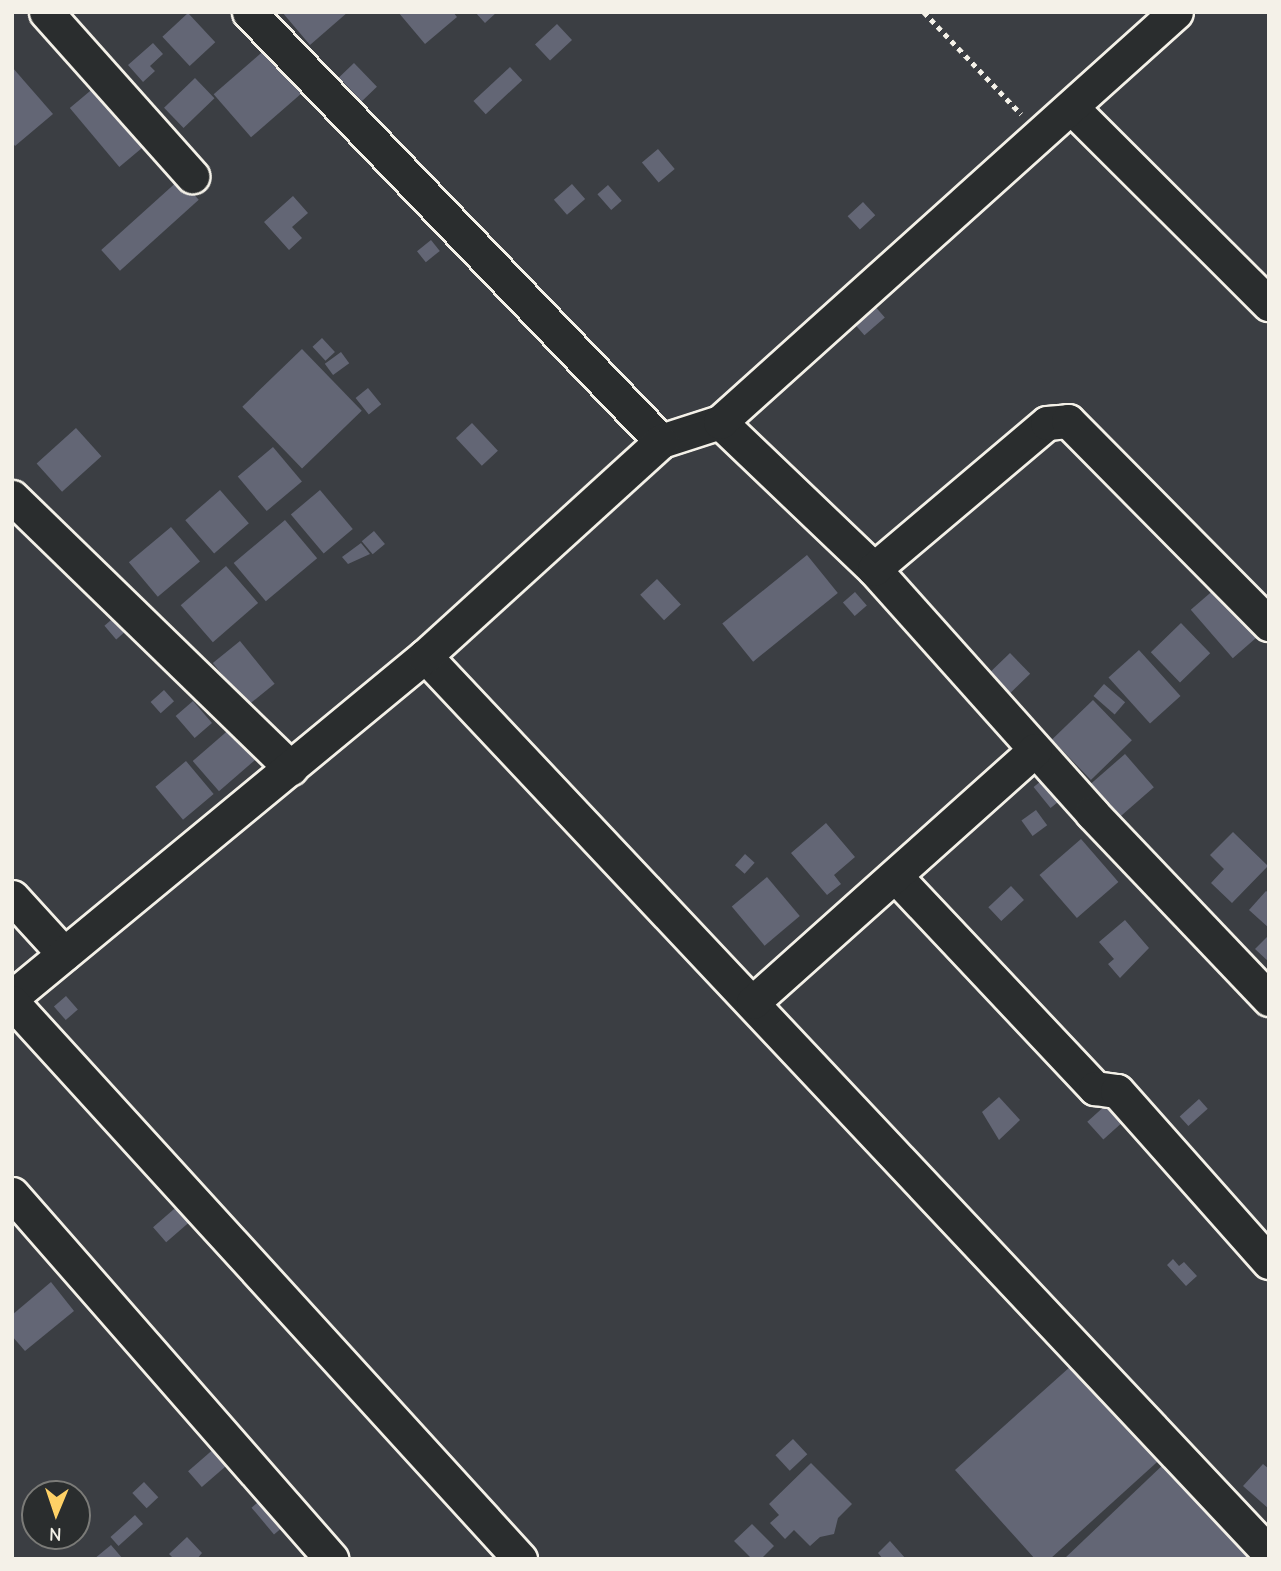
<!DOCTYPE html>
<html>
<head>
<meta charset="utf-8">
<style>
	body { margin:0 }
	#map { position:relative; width:1281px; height:1571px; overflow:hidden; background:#3b3e43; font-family:"Comic Neue",sans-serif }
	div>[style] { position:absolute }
	.building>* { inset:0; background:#636675; transform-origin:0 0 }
	.path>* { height:4.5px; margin-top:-2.25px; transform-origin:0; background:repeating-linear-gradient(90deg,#f4f1e8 0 5px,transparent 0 10px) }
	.roads { filter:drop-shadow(2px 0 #f4f1e8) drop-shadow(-2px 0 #f4f1e8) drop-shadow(0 2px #f4f1e8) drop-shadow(0 -2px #f4f1e8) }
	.street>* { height:33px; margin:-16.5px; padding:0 16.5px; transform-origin:16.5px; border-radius:16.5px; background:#2a2d2e }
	span { translate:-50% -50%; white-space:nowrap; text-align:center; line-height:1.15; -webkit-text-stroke:5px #2a2d2e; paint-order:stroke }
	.frame { position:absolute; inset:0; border:14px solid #f4f1e8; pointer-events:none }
	.north { position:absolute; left:21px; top:1480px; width:70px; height:70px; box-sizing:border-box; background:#2a2d2e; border:2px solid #7b7b78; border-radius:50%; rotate:182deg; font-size:19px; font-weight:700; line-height:28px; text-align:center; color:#f4f1e8 }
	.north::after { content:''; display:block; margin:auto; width:24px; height:32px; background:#ffd166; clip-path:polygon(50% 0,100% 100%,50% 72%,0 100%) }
</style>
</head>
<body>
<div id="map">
	<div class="building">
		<div style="clip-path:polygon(282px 12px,348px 12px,310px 45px)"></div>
		<div style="clip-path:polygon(398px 12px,453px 12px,457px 17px,425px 44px)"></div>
		<div style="clip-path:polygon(475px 12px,497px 12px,485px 23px)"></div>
		<div style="left:188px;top:13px;width:40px;height:35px;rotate:47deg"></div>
		<div style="left:557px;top:24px;width:22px;height:30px;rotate:47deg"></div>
		<div style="clip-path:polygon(153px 43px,163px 54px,150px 66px,155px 71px,143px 82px,128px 65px)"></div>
		<div style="left:268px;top:47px;width:57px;height:72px;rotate:49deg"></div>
		<div style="left:354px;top:63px;width:33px;height:21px;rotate:46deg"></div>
		<div style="clip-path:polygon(12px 67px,53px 114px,15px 146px,12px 142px)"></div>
		<div style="left:510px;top:67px;width:18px;height:50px;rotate:47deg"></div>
		<div style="left:195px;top:78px;width:28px;height:43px;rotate:46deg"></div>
		<div style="left:102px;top:81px;width:77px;height:42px;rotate:50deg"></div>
		<div style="left:658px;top:149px;width:26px;height:21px;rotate:50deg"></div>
		<div style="left:180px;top:179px;width:28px;height:106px;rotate:48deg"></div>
		<div style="left:572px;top:184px;width:20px;height:24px;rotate:49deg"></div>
		<div style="left:608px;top:185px;width:21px;height:14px;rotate:49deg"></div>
		<div style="clip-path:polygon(293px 196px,308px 213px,292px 227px,302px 238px,289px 250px,264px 222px)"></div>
		<div style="left:863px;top:202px;width:18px;height:21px;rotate:47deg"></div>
		<div style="left:431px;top:240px;width:14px;height:18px;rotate:51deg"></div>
		<div style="left:873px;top:304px;width:18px;height:27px;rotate:49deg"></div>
		<div style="left:322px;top:338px;width:19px;height:13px;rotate:47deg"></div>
		<div style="left:302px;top:349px;width:86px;height:83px;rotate:46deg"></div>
		<div style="left:341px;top:352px;width:14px;height:20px;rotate:54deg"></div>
		<div style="left:368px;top:388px;width:21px;height:16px;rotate:51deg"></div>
		<div style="left:472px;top:423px;width:38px;height:22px;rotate:47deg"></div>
		<div style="left:76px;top:428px;width:38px;height:53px;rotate:48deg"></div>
		<div style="left:273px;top:447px;width:45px;height:46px;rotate:50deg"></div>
		<div style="left:220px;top:490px;width:44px;height:46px;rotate:49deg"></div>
		<div style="left:320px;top:490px;width:51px;height:38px;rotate:50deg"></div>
		<div style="left:285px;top:520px;width:50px;height:67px;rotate:50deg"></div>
		<div style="left:171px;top:527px;width:45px;height:55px;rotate:50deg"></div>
		<div style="left:374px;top:531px;width:17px;height:16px;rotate:50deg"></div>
		<div style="clip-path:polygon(361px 543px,370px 554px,348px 564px,342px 557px)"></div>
		<div style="left:807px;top:555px;width:49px;height:109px;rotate:51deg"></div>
		<div style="left:226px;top:566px;width:49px;height:60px;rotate:49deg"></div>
		<div style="left:657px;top:579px;width:35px;height:23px;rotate:47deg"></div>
		<div style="left:1224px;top:581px;width:64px;height:44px;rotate:49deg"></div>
		<div style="left:855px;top:592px;width:18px;height:16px;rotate:49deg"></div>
		<div style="left:118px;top:614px;width:18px;height:18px;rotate:49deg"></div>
		<div style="left:1181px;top:623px;width:42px;height:42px;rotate:46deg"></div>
		<div style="left:240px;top:641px;width:55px;height:35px;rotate:51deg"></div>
		<div style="left:1139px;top:650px;width:62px;height:41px;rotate:48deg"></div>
		<div style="left:1010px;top:653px;width:29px;height:31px;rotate:46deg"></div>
		<div style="left:1104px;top:684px;width:28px;height:16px;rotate:41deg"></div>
		<div style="left:164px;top:690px;width:15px;height:18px;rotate:48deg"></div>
		<div style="left:1093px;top:700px;width:56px;height:57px;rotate:46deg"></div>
		<div style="left:193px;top:701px;width:29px;height:23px;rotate:49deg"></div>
		<div style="left:232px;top:727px;width:40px;height:52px;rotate:49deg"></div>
		<div style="left:1125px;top:754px;width:44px;height:46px;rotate:49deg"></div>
		<div style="left:186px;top:761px;width:43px;height:40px;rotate:50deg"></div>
		<div style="left:1046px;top:777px;width:27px;height:16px;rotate:51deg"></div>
		<div style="left:1036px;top:810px;width:19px;height:18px;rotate:54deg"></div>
		<div style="clip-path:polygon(826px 823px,855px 857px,834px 875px,841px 884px,827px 895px,791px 853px)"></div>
		<div style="clip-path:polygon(1233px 832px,1268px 866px,1232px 903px,1211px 883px,1224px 869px,1210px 855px)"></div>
		<div style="left:1081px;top:839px;width:57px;height:55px;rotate:49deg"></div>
		<div style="left:745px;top:854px;width:13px;height:15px;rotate:42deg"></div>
		<div style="left:767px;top:877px;width:51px;height:46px;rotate:50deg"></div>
		<div style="left:1011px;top:886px;width:19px;height:31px;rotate:47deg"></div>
		<div style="clip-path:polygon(1266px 891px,1269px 893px,1269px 928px,1249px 910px)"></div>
		<div style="clip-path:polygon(1125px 920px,1149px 948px,1120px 978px,1108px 964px,1114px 959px,1099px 942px)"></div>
		<div style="clip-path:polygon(1269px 935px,1269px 962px,1255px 949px)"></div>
		<div style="left:66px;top:996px;width:18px;height:16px;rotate:49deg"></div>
		<div style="left:1117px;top:1095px;width:24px;height:40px;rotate:48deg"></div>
		<div style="clip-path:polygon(999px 1097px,1020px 1120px,999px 1140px,982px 1112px)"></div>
		<div style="left:1199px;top:1099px;width:13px;height:26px;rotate:48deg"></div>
		<div style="left:181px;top:1203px;width:20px;height:37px;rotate:49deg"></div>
		<div style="clip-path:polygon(1173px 1259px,1179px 1266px,1184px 1262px,1197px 1276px,1186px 1286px,1167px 1265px)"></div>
		<div style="clip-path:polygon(51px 1282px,74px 1311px,25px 1351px,12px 1336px,12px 1315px)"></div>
		<div style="clip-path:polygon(1080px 1358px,1166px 1454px,1050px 1559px,1035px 1559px,955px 1470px)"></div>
		<div style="left:793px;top:1439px;width:21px;height:24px;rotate:47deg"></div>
		<div style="left:216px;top:1447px;width:21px;height:37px;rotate:49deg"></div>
		<div style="clip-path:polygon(1167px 1461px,1252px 1559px,1064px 1559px)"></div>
		<div style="clip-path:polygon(811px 1463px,852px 1504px,838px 1518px,834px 1534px,820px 1537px,810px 1546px,794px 1530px,785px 1539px,770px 1523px,779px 1515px,769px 1504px)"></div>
		<div style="clip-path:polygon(1263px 1464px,1269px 1469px,1269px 1509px,1243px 1486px)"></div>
		<div style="left:144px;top:1482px;width:21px;height:16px;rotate:47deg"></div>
		<div style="left:263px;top:1498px;width:35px;height:15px;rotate:50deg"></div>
		<div style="left:135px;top:1515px;width:12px;height:33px;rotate:48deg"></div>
		<div style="clip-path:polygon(752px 1524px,774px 1546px,761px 1559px,752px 1559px,734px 1541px)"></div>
		<div style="clip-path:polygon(187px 1537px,202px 1553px,197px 1559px,174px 1559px,169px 1554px)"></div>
		<div style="clip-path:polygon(890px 1541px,906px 1559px,883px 1559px,878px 1553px)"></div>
		<div style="clip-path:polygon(111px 1545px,123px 1559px,94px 1559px)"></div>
	</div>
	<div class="path">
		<div style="left:924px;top:12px;width:141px;rotate:46.4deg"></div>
	</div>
	<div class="roads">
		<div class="street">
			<div style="left:46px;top:12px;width:220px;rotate:48.3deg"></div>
			<div style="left:249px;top:12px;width:595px;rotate:46.16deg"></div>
			<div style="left:661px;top:441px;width:62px;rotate:-17.9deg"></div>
			<div style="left:720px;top:422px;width:213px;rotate:43.7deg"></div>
			<div style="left:874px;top:569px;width:327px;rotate:48.2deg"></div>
			<div style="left:1092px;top:813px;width:257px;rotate:46.4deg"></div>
			<div style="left:1072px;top:108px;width:278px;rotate:44.9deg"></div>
			<div style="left:720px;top:422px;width:613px;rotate:-41.96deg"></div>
			<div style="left:12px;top:497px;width:389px;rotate:44.2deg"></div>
			<div style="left:874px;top:569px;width:226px;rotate:-40.2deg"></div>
			<div style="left:1047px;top:423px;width:21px;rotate:-5deg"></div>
			<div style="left:1068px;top:421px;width:286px;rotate:45.3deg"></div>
			<div style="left:425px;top:656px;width:1232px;rotate:46.74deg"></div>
			<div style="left:897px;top:878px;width:289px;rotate:46.7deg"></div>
			<div style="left:1095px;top:1088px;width:22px;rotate:8deg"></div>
			<div style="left:1117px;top:1091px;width:229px;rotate:48.4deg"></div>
			<div style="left:12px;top:897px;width:77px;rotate:47.6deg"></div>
			<div style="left:12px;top:997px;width:536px;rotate:-39.55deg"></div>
			<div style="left:425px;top:656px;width:319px;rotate:-42.3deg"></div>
			<div style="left:12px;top:1002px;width:754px;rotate:47.63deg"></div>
			<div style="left:753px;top:1002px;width:378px;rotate:-41.8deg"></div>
			<div style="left:12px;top:1194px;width:485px;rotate:48.8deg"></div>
		</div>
	</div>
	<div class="frame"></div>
	<div class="north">N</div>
</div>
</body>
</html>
